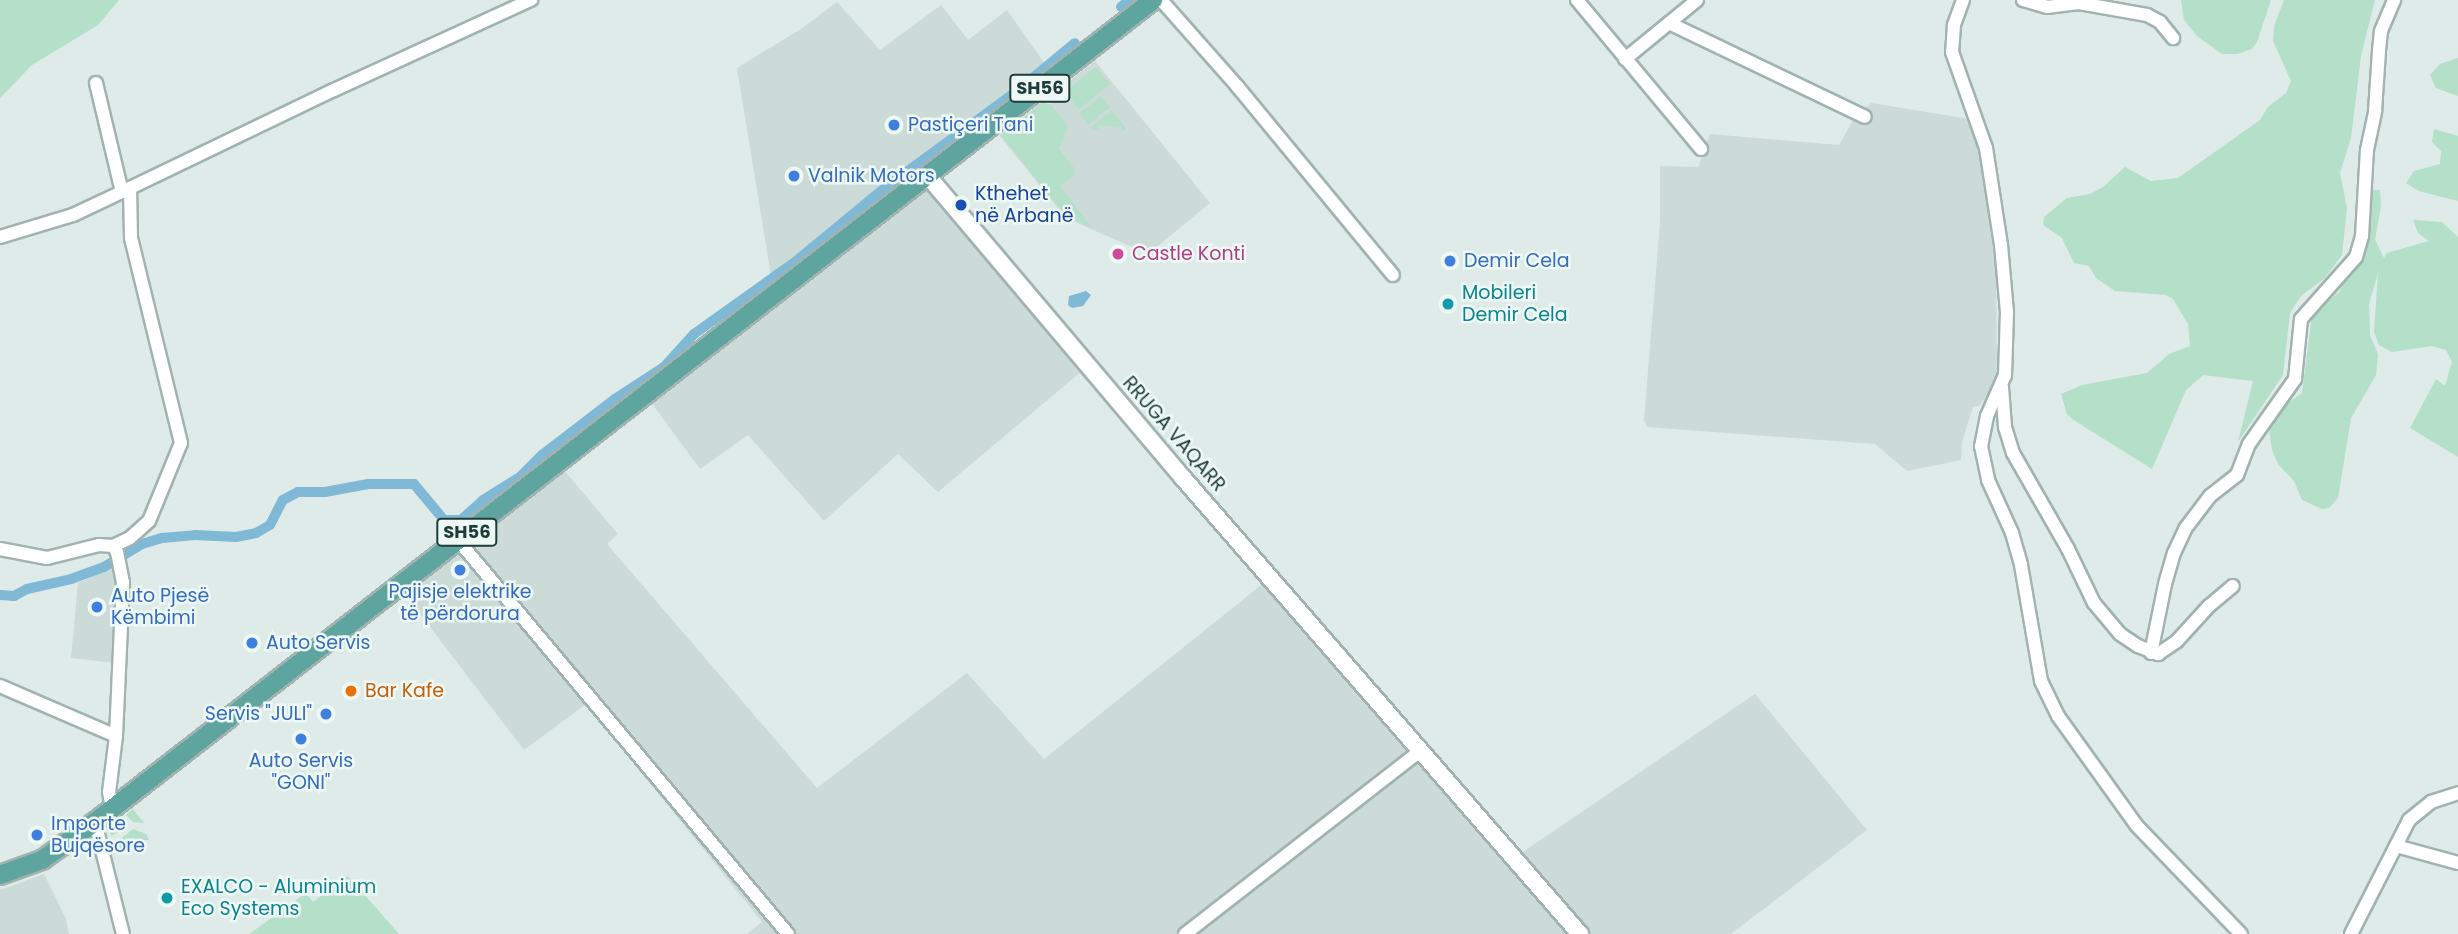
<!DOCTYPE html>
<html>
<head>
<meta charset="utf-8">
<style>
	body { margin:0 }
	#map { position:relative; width:2458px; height:934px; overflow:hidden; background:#deebe8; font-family:Poppins,sans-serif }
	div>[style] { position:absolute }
	.built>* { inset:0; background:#ccdbd7 }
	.green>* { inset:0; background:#b4dfc8; transform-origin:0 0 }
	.water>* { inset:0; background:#80b9d6 }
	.canal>* { height:10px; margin:-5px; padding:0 5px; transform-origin:5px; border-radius:5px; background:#80b9d6 }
	.roads { filter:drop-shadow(2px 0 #a1b3b0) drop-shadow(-2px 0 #a1b3b0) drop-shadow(0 2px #a1b3b0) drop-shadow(0 -2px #a1b3b0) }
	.street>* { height:12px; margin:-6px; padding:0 6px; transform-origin:6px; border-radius:6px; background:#fff }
	.secondary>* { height:16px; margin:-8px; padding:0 8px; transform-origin:8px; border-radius:8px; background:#fff }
	.primary>* { height:18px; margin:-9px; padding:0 9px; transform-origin:9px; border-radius:9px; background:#5ea5a0 }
	.dots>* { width:19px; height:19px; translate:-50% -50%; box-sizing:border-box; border:4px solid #eef8f5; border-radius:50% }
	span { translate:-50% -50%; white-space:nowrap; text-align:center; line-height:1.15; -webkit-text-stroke:5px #eef8f5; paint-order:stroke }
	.shield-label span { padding:2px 5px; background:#eef8f5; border:2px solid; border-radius:5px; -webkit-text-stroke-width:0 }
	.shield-label { font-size:18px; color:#1e3c3a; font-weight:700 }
	.shop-label { font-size:19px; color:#366cbe }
	.left { translate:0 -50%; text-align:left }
	.right { translate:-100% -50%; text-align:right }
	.transit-label { font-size:19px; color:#164399 }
	.hotel-label { font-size:19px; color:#b23c85 }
	.culture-label { font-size:19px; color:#0d838f }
	.street-label { font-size:19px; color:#1e3c3a }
	.food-label { font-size:19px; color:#c56008 }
</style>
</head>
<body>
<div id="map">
	<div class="built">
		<div style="clip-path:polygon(837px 2px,880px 50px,941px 5px,968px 40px,1007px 10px,1054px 77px,927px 176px,1088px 366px,938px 492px,898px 454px,824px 521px,748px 435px,700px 469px,645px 394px,774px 294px,737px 68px,801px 29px)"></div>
		<div style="clip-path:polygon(1095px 61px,1210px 203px,1148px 254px,1066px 218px,999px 135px,1042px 102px,1050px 104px,1059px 98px,1059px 89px)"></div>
		<div style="clip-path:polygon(1871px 103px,1969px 119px,1980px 150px,1996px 273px,1997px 382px,1979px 406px,1973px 407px,1962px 442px,1961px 460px,1907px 471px,1875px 444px,1647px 427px,1644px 420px,1660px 223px,1660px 166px,1698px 167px,1710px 134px,1839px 145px,1856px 115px)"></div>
		<div style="clip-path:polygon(557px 462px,618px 534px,607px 544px,817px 788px,967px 673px,1044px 759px,1270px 578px,1523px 852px,1755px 694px,1867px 830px,1731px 934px,747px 934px,762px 922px,586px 704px,524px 750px,398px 585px)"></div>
		<div style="clip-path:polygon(117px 566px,119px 584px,115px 663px,71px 658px,78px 583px)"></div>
		<div style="clip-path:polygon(44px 874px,66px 919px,69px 934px,0 934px,0 890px)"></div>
	</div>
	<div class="green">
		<div style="clip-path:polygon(0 0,119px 0,98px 25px,32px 65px,0 98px)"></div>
		<div style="clip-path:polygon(2181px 0,2271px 0,2257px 42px,2252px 49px,2237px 54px,2222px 54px,2197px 36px,2184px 20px)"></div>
		<div style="clip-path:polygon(2284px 0,2375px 0,2361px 56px,2351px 138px,2340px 173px,2347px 208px,2342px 255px,2325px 278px,2301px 296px,2290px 313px,2283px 375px,2238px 442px,2253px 381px,2203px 375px,2186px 390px,2152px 469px,2072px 419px,2067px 414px,2061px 394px,2082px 385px,2147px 373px,2169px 354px,2190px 346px,2188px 324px,2173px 299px,2166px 295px,2115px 291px,2096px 278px,2089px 266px,2074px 263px,2062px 238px,2043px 225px,2044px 217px,2067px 198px,2090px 194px,2103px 187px,2125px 167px,2151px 181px,2178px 178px,2260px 120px,2268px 107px,2286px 93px,2291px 81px,2273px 41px,2274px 26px)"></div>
		<div style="clip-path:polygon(2458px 58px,2458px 96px,2436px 88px,2430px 75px,2440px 64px)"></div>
		<div style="left:1096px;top:67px;width:22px;height:40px;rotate:51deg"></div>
		<div style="left:1101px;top:96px;width:14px;height:28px;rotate:51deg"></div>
		<div style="clip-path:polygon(1042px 103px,1051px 105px,1068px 126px,1059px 149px,1075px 169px,1074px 175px,1060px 186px,1092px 228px,1067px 217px,1001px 135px)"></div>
		<div style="clip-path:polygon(1112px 110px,1126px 129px,1121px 132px,1121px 127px,1099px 125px,1098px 130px,1093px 129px,1091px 127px)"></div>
		<div style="clip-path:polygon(2434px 129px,2458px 136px,2458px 201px,2419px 191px,2406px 183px,2414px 171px,2440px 164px,2441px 151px,2432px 142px)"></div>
		<div style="clip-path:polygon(2367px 190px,2380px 190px,2381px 206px,2375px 240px,2384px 258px,2387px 253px,2429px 241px,2418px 233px,2413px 220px,2442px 222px,2458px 237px,2458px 457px,2410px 428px,2436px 379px,2445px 386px,2452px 362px,2446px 350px,2432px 346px,2392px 352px,2379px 345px,2374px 332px,2378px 273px,2369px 304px,2370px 335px,2378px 354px,2376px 375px,2351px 418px,2338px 498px,2329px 508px,2322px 509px,2302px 500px,2294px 481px,2278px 464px,2272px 450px,2269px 428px,2279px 410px,2302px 393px,2312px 315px,2339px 292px,2361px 254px)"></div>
		<div style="clip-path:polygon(133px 809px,144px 823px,133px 822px,126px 815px,113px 827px,117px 833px,111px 836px,109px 829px)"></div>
		<div style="clip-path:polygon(133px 829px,146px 834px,149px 840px,141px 840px,122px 852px,117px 842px)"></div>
		<div style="clip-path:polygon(348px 876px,399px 934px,249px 934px,306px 893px,313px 902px)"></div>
	</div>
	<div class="water">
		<div style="clip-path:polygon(1086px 291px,1091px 295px,1083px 306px,1072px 308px,1068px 305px,1069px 296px)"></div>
	</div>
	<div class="canal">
		<div style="left:1121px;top:7px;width:11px;rotate:-38deg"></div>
		<div style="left:0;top:595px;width:14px;rotate:4deg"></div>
		<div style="left:14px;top:596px;width:15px;rotate:-28deg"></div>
		<div style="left:27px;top:589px;width:45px;rotate:-12.8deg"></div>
		<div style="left:71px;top:579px;width:35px;rotate:-20deg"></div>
		<div style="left:104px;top:567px;width:44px;rotate:-31.2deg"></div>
		<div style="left:142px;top:544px;width:21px;rotate:-17deg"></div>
		<div style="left:162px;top:538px;width:33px;rotate:-5deg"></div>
		<div style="left:195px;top:535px;width:41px;rotate:2.8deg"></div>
		<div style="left:236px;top:537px;width:20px;rotate:-11deg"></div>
		<div style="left:256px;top:533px;width:16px;rotate:-30deg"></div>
		<div style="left:270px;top:525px;width:28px;rotate:-63deg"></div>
		<div style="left:283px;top:500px;width:17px;rotate:-28deg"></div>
		<div style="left:298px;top:492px;width:27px"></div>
		<div style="left:325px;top:492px;width:44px;rotate:-10.5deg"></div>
		<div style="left:368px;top:484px;width:46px"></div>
		<div style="left:414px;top:484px;width:47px;rotate:50.2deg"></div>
		<div style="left:444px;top:520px;width:17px"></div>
		<div style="left:461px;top:520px;width:30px;rotate:-42deg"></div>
		<div style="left:483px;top:500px;width:44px;rotate:-31.9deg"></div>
		<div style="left:520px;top:477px;width:31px;rotate:-45deg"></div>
		<div style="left:542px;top:455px;width:92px;rotate:-37.5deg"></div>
		<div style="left:615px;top:399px;width:59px;rotate:-33.1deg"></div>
		<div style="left:664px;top:367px;width:45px;rotate:-47.7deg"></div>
		<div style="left:694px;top:334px;width:124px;rotate:-35.5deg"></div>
		<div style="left:795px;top:262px;width:118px;rotate:-39.5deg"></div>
		<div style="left:886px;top:187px;width:162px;rotate:-36.2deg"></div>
		<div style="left:1017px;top:91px;width:75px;rotate:-39.6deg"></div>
	</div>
	<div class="roads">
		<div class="street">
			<div style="left:1161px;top:0;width:115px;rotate:48.5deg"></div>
			<div style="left:1237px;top:86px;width:245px;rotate:50.5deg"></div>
			<div style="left:1577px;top:0;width:194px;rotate:50.2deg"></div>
			<div style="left:1963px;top:0;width:27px;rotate:110deg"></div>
			<div style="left:1954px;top:25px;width:27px;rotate:94deg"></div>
			<div style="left:1952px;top:52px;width:102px;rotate:70.5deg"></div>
			<div style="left:1986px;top:148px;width:98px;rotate:81.2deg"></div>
			<div style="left:2001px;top:245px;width:67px;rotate:84.9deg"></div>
			<div style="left:2007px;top:312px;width:63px;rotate:91.8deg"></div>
			<div style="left:2005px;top:375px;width:45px;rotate:113.7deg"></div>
			<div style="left:1987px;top:416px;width:31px;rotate:101deg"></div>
			<div style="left:1981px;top:446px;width:35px;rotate:78deg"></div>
			<div style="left:1988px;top:480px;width:58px;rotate:65.6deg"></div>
			<div style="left:2012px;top:533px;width:33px;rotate:74deg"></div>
			<div style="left:2021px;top:565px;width:118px;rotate:80.2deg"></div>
			<div style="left:2041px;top:681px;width:39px;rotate:64deg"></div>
			<div style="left:2058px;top:716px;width:135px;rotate:54.3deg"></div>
			<div style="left:2137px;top:826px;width:150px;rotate:46.1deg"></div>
			<div style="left:2023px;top:0;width:25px;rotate:16deg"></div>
			<div style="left:2047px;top:7px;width:32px;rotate:-7deg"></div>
			<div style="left:2079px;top:3px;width:69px;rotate:10deg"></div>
			<div style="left:2147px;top:15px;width:15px;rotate:28deg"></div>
			<div style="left:2160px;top:22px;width:21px;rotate:51deg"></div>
			<div style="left:1669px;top:23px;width:217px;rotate:25.6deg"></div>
			<div style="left:1625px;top:59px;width:93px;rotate:-39.3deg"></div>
			<div style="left:96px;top:83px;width:112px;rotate:76.6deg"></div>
			<div style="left:0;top:237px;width:76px;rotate:-16.8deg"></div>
			<div style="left:73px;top:215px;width:63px;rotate:-25.3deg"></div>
			<div style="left:2002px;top:387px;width:40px;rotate:85.7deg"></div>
			<div style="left:2005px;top:427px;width:27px;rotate:73deg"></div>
			<div style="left:2013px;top:453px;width:111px;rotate:60.2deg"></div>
			<div style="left:2068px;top:549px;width:60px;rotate:64.3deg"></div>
			<div style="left:2094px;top:603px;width:40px;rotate:50deg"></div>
			<div style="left:2120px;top:634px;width:22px;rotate:34deg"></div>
			<div style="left:2138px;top:646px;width:22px;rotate:22deg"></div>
			<div style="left:2158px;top:654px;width:23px;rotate:-34deg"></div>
			<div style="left:2177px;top:641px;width:47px;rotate:-47.6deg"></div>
			<div style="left:2209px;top:606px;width:31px;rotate:-40deg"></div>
			<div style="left:457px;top:539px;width:515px;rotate:50.04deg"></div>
			<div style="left:113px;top:546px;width:19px;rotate:-25deg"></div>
			<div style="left:130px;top:538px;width:25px;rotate:-42deg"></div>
			<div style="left:149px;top:521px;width:84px;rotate:-67.7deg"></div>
			<div style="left:181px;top:443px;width:211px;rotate:-103.7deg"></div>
			<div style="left:131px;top:238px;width:50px;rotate:-91.1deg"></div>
			<div style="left:130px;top:188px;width:226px;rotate:-25.7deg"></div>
			<div style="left:334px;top:90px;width:217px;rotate:-24.6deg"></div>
			<div style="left:0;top:549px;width:48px;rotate:10.8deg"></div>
			<div style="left:47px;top:558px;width:54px;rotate:-14deg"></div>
			<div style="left:99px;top:545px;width:14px;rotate:4deg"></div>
			<div style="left:113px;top:546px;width:7px;rotate:56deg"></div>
			<div style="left:117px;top:552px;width:31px;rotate:79deg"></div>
			<div style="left:123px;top:582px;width:154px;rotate:92.6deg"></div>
			<div style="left:116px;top:736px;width:56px;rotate:97.1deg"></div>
			<div style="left:109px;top:792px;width:17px;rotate:80deg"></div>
			<div style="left:2151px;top:653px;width:70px;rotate:-78.5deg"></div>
			<div style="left:2165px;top:584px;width:32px;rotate:-74deg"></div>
			<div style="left:2174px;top:553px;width:26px;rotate:-65deg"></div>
			<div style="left:2185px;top:529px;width:41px;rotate:-52.9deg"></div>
			<div style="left:2210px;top:496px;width:34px;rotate:-38deg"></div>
			<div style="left:2237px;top:475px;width:33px;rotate:-69deg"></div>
			<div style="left:2249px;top:444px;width:80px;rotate:-54.7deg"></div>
			<div style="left:2295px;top:379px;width:60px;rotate:-84.3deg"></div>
			<div style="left:2301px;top:319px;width:83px;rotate:-48.4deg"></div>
			<div style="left:2356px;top:257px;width:22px;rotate:-74deg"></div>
			<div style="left:2362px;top:236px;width:86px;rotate:-86.7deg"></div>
			<div style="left:2367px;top:150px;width:40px;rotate:-78deg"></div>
			<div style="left:2375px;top:111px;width:61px;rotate:-86.2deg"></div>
			<div style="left:2379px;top:50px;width:19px;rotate:-84deg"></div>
			<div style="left:2381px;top:31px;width:34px;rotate:-67deg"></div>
			<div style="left:0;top:686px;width:126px;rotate:23.3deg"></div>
			<div style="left:95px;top:822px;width:115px;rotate:76deg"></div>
			<div style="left:2396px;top:846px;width:64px;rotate:15.3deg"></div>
			<div style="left:1185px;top:934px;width:298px;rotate:-37.9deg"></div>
			<div style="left:2351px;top:934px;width:128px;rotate:-63deg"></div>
			<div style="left:2409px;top:820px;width:28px;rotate:-39deg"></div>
			<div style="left:2431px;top:802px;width:28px;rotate:-18deg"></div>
		</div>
		<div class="secondary">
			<div style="left:927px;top:175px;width:397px;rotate:49.8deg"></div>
			<div style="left:1183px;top:478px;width:605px;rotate:48.96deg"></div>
		</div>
		<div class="primary">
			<div style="left:0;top:875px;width:45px;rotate:-19.7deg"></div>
			<div style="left:42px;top:860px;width:65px;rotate:-35.6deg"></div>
			<div style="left:95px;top:822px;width:1340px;rotate:-37.84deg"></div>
		</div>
	</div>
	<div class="dots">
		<div style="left:894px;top:125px;background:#3f7fe0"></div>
		<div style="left:794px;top:176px;background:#3f7fe0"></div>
		<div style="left:961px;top:205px;background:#1a4fb4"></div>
		<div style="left:1118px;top:254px;background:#d1479c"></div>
		<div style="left:1450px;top:261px;background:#3f7fe0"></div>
		<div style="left:1448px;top:304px;background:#0f9aa8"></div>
		<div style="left:460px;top:570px;background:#3f7fe0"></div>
		<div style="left:97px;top:607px;background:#3f7fe0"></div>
		<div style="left:252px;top:643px;background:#3f7fe0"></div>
		<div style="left:351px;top:691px;background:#e8710a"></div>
		<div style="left:326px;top:714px;background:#3f7fe0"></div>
		<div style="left:301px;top:739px;background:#3f7fe0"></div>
		<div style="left:37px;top:835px;background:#3f7fe0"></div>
		<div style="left:167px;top:898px;background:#0f9aa8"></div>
	</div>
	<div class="shield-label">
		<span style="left:1040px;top:88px">SH56</span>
		<span style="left:467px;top:532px">SH56</span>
	</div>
	<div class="shop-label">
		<span class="left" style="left:908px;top:125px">Pastiçeri Tani</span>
		<span class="left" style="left:808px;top:176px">Valnik Motors</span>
		<span class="left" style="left:1464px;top:261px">Demir Cela</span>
		<span style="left:460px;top:603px">Pajisje elektrike<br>të përdorura</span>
		<span class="left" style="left:111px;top:607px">Auto Pjesë<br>Këmbimi</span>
		<span class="left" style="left:266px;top:643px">Auto Servis</span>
		<span class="right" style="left:312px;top:714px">Servis "JULI"</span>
		<span style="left:301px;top:772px">Auto Servis<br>"GONI"</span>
		<span class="left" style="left:51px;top:835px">Importe<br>Bujqësore</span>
	</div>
	<div class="transit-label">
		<span class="left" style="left:975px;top:205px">Kthehet<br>në Arbanë</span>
	</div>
	<div class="hotel-label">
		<span class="left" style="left:1132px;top:254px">Castle Konti</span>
	</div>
	<div class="culture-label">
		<span class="left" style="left:1462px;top:304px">Mobileri<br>Demir Cela</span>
		<span class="left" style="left:181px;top:898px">EXALCO - Aluminium<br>Eco Systems</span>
	</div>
	<div class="street-label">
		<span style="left:1174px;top:434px;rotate:49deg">RRUGA VAQARR</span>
	</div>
	<div class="food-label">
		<span class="left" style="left:365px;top:691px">Bar Kafe</span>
	</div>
</div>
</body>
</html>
